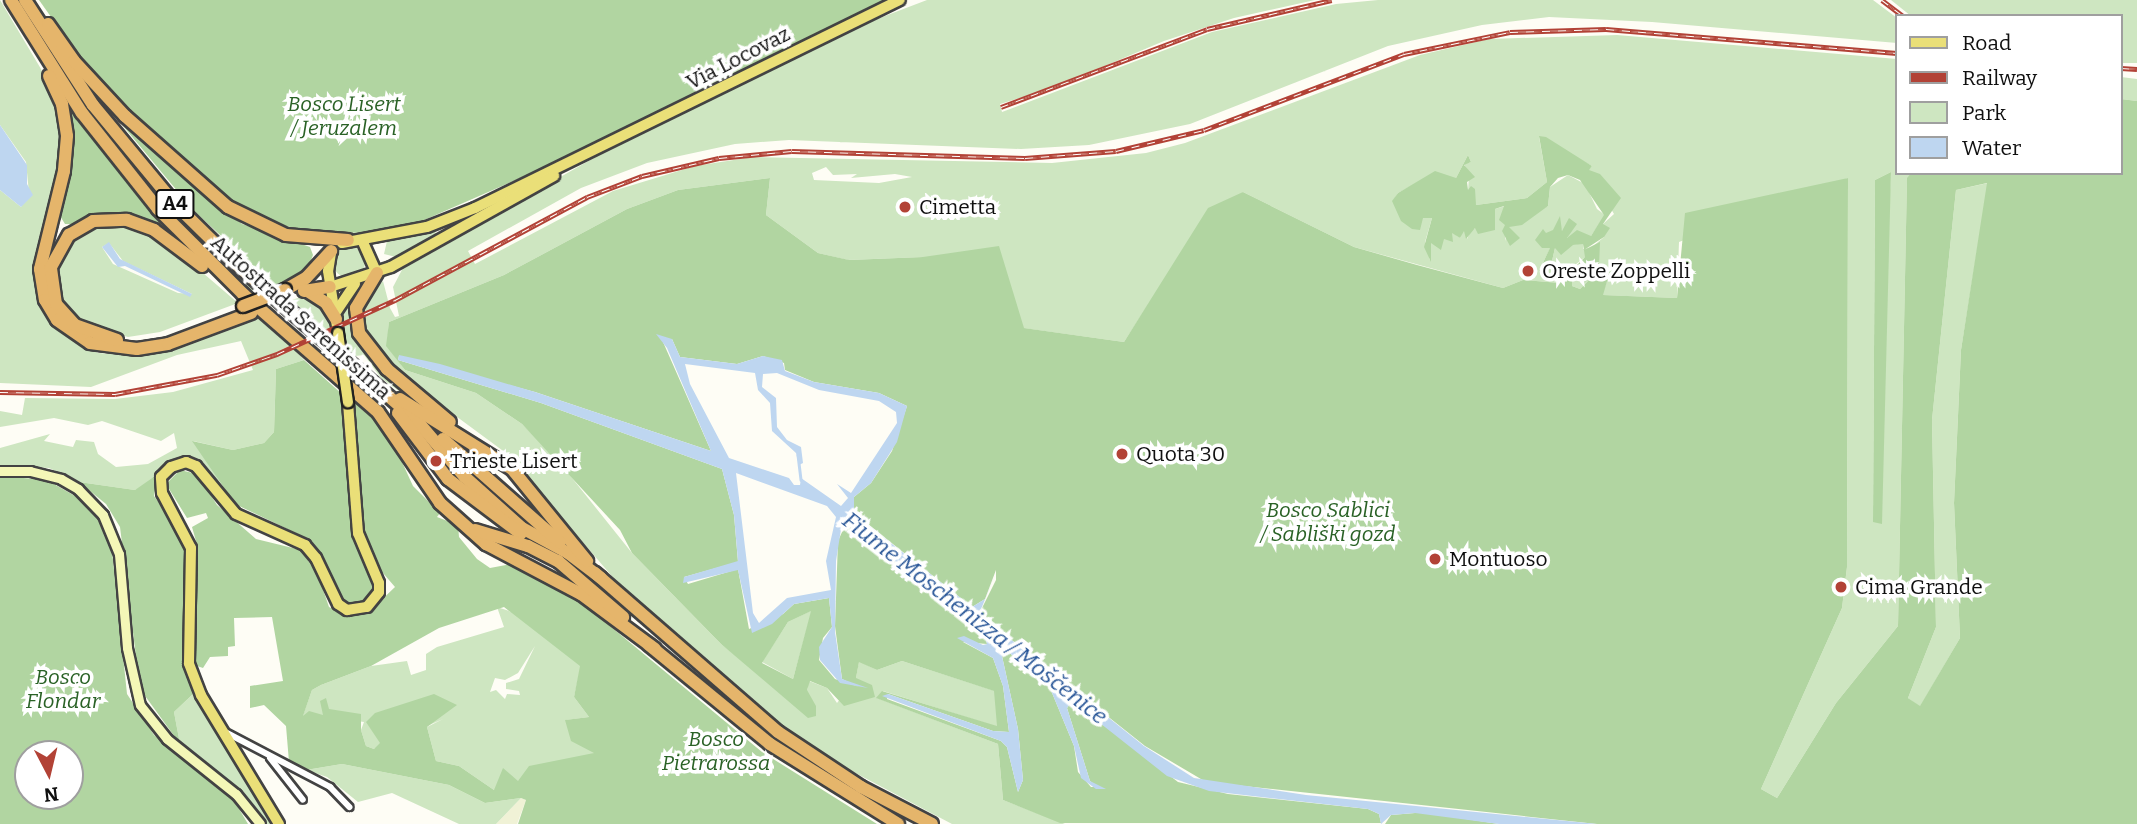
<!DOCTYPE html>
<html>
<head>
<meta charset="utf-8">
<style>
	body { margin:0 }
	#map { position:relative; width:2137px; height:824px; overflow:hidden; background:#fefdf5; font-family:Bitter,serif }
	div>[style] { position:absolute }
	.farmland>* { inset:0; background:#f0f2d6 }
	.green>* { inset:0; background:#cee6c1 }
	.round { border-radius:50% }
	.forest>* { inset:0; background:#b1d5a1 }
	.water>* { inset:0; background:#bed6f0 }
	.stream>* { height:2.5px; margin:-1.25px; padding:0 1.25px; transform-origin:1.25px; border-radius:1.25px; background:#bed6f0 }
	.roads { filter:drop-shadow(2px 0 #434343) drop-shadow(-2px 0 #434343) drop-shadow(0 2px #434343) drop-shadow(0 -2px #434343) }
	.street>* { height:6px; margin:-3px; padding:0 3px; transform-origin:3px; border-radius:3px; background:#fff }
	.secondary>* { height:9px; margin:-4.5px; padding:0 4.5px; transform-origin:4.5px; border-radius:4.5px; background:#f4f7b7 }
	.primary>* { height:10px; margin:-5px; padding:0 5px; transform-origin:5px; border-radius:5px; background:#eadf78 }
	.highway>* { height:12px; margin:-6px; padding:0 6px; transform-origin:6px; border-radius:6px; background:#e5b56b }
	.rail>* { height:5px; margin-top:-2.5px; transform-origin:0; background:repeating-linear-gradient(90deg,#fff 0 8px,#b24236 0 16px); box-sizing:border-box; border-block:2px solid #b24236 }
	.bridges { filter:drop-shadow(2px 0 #212121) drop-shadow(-2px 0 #212121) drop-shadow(0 2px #212121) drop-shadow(0 -2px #212121) }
	.primary-bridge>* { height:10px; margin:-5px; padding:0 5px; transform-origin:5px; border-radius:5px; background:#eadf78 }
	.highway-bridge>* { height:12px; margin:-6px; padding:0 6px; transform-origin:6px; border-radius:6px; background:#e5b56b }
	.dots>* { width:19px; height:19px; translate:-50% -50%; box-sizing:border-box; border:4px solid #fff; border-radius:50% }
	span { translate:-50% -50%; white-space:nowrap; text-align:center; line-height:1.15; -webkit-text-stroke:7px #fff; paint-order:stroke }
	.shield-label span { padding:2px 5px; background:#fff; border:2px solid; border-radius:5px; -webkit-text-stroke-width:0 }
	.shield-label { font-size:19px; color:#101010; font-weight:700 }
	.street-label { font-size:21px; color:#101010 }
	.park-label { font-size:21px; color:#2a6226; font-style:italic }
	.poi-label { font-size:21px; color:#101010 }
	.left { translate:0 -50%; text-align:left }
	.water-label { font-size:23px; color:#265496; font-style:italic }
	.legend { position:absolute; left:1895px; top:14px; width:228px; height:161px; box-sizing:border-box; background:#fff; border:2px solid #9f9f9f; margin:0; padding:9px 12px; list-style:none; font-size:21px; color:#101010 }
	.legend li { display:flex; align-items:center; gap:14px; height:35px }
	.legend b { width:35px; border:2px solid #9f9f9f }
	.north { position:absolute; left:14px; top:740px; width:70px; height:70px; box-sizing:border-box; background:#fff; border:2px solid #9f9f9f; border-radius:50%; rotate:173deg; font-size:19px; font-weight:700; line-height:28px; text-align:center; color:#101010 }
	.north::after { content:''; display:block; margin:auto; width:24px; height:32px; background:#b24236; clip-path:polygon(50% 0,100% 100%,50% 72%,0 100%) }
</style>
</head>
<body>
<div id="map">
	<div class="farmland">
		<div style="clip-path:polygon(521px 798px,526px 800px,517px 824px,496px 824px)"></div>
	</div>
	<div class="green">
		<div style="clip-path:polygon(0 0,41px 69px,61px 120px,62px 150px,35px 274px,62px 330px,98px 353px,139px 356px,255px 316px,280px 332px,304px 360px,276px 369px,274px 432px,264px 443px,233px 450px,193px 441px,213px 468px,224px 492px,201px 461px,186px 457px,169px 462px,147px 485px,135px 490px,79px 482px,49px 468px,0 465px,0 448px,50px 434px,44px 441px,73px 447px,76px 440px,94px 442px,98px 454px,116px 467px,148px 464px,177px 448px,174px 433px,161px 441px,102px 421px,88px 425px,54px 418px,0 427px,0 411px,22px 415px,25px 398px,115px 399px,173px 392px,253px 370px,241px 341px,177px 355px,91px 387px,0 383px,0 190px,21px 207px,29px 193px,26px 162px,0 125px)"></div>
		<div style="clip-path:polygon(evenodd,927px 0,1315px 0,1234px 18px,1164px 41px,1050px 89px,1000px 104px,1002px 112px,1212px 32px,1336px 4px,1378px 0,1873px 0,1897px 18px,1897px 43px,1652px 22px,1549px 17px,1482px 25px,1388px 46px,1190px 124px,1089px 145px,1021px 149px,789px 140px,735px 144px,647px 163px,581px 188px,468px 251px,475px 264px,613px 191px,695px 166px,753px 157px,1052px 163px,1146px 153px,1185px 143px,1420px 55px,1489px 39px,1617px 35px,1897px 59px,1897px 173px,1911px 173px,1907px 179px,1898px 626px,1836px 703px,1777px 798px,1761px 789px,1842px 608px,1847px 567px,1848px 178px,1679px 242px,1677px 298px,1602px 295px,1608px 278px,1599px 270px,1580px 289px,1572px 286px,1571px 279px,1578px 279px,1585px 257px,1565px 273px,1560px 283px,1523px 280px,1503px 288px,1354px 247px,1243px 192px,1155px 294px,1124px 342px,1023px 328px,923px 257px,848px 260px,818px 253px,766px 215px,770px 178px,678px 190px,627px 209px,504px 275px,389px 322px,387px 346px,405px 370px,476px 393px,522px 424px,560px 463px,632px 553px,721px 644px,786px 695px,807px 690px,809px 681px,827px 688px,837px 703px,856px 678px,859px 661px,877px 670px,902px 661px,995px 691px,998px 727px,883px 691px,877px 698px,998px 744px,1003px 800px,1065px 824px,952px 824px,810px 749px,623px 589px,518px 467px,521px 464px,384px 363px,361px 326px,362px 303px,383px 281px,390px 308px,395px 317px,399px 316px,393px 287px,404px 266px,599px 155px,843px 32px,927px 0,1539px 137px,1592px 166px,1588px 170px,1614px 214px,1603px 224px,1604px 237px,1591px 248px,1583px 249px,1583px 243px,1555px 248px,1552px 261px,1539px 270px,1551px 247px,1543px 230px,1546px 234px,1561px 229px,1569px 239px,1591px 236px,1605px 215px,1597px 209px,1585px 184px,1568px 175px,1550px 187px,1548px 206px,1508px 227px,1505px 241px,1505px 206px,1495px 209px,1493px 220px,1471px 230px,1467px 239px,1464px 228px,1460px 238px,1452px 232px,1431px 243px,1430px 260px,1425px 242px,1432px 218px,1393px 201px,1398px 193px,1420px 181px,1456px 178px,1468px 155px,1471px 162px,1464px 164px,1469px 175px,1468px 192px,1476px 205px,1527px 198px,1547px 182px,1539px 137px,927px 0,826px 167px,833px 175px,857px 174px,851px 178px,895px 174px,912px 177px,879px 183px,814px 180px,812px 173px,826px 167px,927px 0,1891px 172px,1873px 522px,1875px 180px,1891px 172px)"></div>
		<div style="clip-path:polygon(1891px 0,2137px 0,2137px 63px,2121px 63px,2121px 16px,1911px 16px)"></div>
		<div style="clip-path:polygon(2121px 77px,2137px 79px,2137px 101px,2121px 99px)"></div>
		<div style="clip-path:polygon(149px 180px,262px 293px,256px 296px,206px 250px,151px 190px)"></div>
		<div style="clip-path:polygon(1988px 183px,1961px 350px,1954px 503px,1960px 638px,1920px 707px,1908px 698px,1936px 627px,1932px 420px,1956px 190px)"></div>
		<div style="clip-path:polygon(evenodd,110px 223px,143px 229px,175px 249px,238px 303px,160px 332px,128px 337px,82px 324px,58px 297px,55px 277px,61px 253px,87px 228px,110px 223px,109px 243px,123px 261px,192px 294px,178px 293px,113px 264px,102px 247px,109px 243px)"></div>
		<div style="clip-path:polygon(434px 229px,437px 236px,396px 257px,384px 254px,387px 241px)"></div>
		<div class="round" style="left:333px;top:246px;width:32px;height:32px"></div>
		<div style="clip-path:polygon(368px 281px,350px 312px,354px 333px,379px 367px,440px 421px,381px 378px,364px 355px,355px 356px,346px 347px,340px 312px)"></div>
		<div style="clip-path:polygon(304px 296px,321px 303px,331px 319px,333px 340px,292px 300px)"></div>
		<div style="clip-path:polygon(evenodd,497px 607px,512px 612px,581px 666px,574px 697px,589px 717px,566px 720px,595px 753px,494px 790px,459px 766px,436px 761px,427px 727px,443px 719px,374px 749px,366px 746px,361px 730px,364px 722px,323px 716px,302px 718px,312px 690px,321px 685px,371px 666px,407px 661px,411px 675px,426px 670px,426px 654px,437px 647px,504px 627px,497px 607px,535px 646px,519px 679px,506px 683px,506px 689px,519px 691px,520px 695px,507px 694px,505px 699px,496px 690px,490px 692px,495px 678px,505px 680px,518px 673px,535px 646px)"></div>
		<div style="clip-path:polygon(812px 610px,793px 679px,762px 662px,788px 622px)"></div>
		<div style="clip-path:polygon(193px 694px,270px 817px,273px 824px,266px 824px,243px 792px,180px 744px,174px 712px)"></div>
		<div style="clip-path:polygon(342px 764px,449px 785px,485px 803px,521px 798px,496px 824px,459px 824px,392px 793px,358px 802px,327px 777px,306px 770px)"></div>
	</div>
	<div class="forest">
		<div style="clip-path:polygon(39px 0,885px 0,552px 164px,422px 221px,368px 233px,314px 232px,266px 222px,221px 196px,172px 154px,80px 58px)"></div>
		<div style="clip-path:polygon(evenodd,2121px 99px,2137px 101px,2137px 824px,1597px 824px,1206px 782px,1145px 746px,979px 614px,996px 580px,996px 570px,985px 599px,972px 607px,854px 513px,854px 497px,871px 483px,892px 451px,907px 406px,879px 393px,814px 382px,785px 370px,784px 363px,763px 356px,737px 364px,680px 357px,672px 339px,663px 342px,711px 451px,535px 392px,399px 356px,398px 360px,541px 403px,722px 469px,734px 515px,738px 562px,684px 577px,688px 584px,738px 569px,749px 629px,783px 614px,794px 604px,829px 598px,832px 627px,823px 638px,819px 660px,835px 679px,859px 687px,842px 679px,835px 626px,838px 541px,847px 521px,985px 637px,987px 644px,963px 642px,993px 658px,1003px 686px,1009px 732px,993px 731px,888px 694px,887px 699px,1001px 741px,1007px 747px,1018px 792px,1023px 780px,1018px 729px,1002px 656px,1005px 649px,1050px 688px,1074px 746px,1078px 772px,1091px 787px,1097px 787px,1090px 781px,1067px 708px,1072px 701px,1178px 782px,1228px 794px,1368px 809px,1379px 814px,1381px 823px,1060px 823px,1003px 800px,998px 744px,876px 698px,882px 691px,997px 726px,994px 691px,902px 661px,877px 670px,859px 662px,856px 678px,872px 685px,875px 697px,844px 706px,827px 688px,810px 681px,807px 690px,816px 706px,816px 716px,808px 718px,721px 644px,632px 553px,620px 530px,522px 424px,476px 393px,405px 370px,386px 346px,389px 322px,504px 275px,627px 209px,678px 190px,770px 178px,766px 215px,818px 253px,849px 260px,923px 257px,999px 246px,1024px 328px,1124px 342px,1208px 208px,1243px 192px,1354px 247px,1417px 265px,1503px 288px,1523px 280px,1560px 283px,1566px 266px,1577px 265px,1585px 257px,1583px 244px,1573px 245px,1561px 255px,1555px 248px,1552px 261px,1539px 271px,1550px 248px,1542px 248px,1535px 240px,1543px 229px,1546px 233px,1553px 230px,1560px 216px,1562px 231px,1569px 218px,1577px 224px,1567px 238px,1577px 230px,1591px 236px,1604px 215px,1580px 180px,1568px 175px,1558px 178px,1550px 187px,1548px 206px,1522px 225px,1509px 227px,1520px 238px,1510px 246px,1502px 231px,1505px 225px,1499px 220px,1504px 206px,1495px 209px,1495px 230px,1478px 234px,1475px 228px,1466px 239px,1464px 231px,1460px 238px,1452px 233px,1453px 242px,1444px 239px,1441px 250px,1431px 243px,1431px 262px,1424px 247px,1432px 218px,1423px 218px,1420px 230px,1412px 229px,1401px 221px,1392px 201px,1398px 193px,1435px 171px,1456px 178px,1468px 155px,1471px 162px,1464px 165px,1475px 177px,1467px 182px,1468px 190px,1471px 186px,1475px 189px,1476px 205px,1527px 198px,1547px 182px,1539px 136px,1546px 137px,1592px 166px,1589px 170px,1600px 174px,1621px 198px,1603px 224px,1610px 228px,1604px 237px,1584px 250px,1600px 242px,1599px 267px,1584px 283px,1572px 279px,1572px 286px,1580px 289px,1599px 270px,1608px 278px,1603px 295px,1677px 298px,1685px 213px,1848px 178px,1847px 567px,1842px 608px,1761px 789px,1777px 798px,1836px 703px,1898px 626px,1907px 178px,1911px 173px,2121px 173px,2121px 99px,1987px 183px,1961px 350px,1954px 503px,1960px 638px,1920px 706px,1908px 698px,1936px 627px,1932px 420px,1956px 190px,1987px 183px,2121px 99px,811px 611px,793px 679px,762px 663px,788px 622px,811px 611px)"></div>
		<div style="clip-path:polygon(108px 108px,177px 172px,242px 224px,310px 247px,313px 255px,306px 273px,278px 287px,267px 278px,194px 211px)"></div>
		<div style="clip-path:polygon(72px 112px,142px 201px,173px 236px,156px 226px,65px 224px,57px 211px)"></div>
		<div style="clip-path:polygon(1891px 172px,1882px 524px,1873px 522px,1875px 180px)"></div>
		<div style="clip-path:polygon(304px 360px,343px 395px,352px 532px,373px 588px,368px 599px,357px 604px,343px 602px,318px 550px,304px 537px,235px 504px,192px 441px,233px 450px,264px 443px,274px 432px,276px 369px)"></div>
		<div style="clip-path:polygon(evenodd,353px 398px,390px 436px,413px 486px,440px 513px,437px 517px,458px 525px,459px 537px,477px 559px,490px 568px,511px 564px,581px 602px,762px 752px,877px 824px,518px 824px,526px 800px,521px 798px,485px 803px,449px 785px,342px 764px,306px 770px,289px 762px,286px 726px,264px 705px,250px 708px,250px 686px,283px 681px,272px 617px,234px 618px,235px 646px,228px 647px,228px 656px,210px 657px,203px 668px,194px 665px,191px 624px,198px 548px,192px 527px,208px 518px,206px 513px,187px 518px,166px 484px,180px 470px,197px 474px,217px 505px,256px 539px,301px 550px,318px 575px,329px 607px,345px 615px,368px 613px,395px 587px,377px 566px,365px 535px,353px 398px,504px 607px,580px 666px,574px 697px,589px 717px,565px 720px,571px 741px,594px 753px,529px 766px,518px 781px,503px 768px,494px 790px,459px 766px,436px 761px,427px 727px,457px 705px,434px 694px,375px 713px,366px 722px,380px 743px,374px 749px,366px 746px,361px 730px,361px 714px,329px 709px,326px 698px,320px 701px,323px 715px,309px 711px,303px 716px,312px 690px,321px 685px,371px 666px,439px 628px,504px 607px)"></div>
		<div style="clip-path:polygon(158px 474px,154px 496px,179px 529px,186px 553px,182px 655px,193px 694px,174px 712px,180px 744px,140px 689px,120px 527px,106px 504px,79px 482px,135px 490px)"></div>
		<div style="clip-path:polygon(evenodd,0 476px,47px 480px,75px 496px,98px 517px,112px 550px,127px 694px,154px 735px,235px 802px,248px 824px,0 824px,0 476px,28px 754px,70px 754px,70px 796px,28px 796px,28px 754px)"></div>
		<div style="clip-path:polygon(1415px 813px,1426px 813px,1499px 824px,1385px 824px,1391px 815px)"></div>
	</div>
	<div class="water">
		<div style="clip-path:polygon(0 125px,27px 165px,27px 184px,33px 195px,21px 207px,0 190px)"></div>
		<div style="clip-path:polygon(109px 242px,120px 259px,192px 294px,190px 297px,125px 266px,118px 267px,102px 247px)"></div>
		<div style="clip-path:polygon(evenodd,656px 334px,672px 339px,680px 357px,737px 364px,763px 356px,782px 360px,785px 371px,814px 382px,879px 393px,907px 406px,897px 442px,871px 483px,854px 497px,854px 514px,972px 607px,985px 599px,998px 568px,979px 614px,1144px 746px,1194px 778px,1306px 795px,1597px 824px,1499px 824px,1415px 813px,1391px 815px,1381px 824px,1379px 814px,1368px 809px,1209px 791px,1167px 776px,1072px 701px,1067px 708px,1090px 781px,1106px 789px,1096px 789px,1081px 778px,1074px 746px,1050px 688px,1005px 649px,1002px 656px,1018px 729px,1023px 780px,1018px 792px,1007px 747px,1001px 741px,882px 696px,888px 694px,993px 731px,1009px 732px,1003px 686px,993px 658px,957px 638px,964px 636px,983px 645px,987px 644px,985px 637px,847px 521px,842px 523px,836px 561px,835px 632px,842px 679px,868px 688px,840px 683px,820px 660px,819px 647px,832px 627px,829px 598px,794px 604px,772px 624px,752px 633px,738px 570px,683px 583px,684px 577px,738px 561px,734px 515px,722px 469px,541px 403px,398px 360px,399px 355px,440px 364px,535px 392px,711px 451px,667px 348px,656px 334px,685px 364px,755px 373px,758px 390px,770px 403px,772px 431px,796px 453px,799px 465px,803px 463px,801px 447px,787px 440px,777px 427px,776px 398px,762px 387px,763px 374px,777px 373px,819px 390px,879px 401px,896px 412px,897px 423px,851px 493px,837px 484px,848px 498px,841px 506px,801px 478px,800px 485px,794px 485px,789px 478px,729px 458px,690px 384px,685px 364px,656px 334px,736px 473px,827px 506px,836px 517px,826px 561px,831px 590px,787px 598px,759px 623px,753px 613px,736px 473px)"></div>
	</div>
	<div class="stream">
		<div style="left:798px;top:455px;width:25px;rotate:83deg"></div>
	</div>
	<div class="roads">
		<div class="street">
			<div style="left:225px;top:732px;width:119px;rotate:27.6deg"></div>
			<div style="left:330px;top:787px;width:28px;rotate:46deg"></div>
			<div style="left:270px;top:758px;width:53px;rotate:51.8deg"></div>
		</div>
		<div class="secondary">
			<div style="left:0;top:471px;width:30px"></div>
			<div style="left:30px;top:471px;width:32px;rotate:14deg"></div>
			<div style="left:61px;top:479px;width:20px;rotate:30deg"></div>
			<div style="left:78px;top:489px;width:36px;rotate:46deg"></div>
			<div style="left:103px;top:515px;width:42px;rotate:67.7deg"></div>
			<div style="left:119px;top:554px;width:94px;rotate:85.1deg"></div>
			<div style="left:127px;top:648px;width:58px;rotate:77.2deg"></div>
			<div style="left:140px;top:705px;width:43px;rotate:51.5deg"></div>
			<div style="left:167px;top:739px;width:88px;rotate:38.6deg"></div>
			<div style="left:236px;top:794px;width:38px;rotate:51deg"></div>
		</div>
		<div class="primary">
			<div style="left:362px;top:240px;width:36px;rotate:66deg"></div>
			<div style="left:342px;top:243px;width:86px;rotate:-10.7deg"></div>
			<div style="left:427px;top:227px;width:52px;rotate:-21.6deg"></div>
			<div style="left:475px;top:208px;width:473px;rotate:-26.1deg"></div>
			<div style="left:331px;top:253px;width:18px;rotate:99deg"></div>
			<div style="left:328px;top:271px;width:63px;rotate:80.8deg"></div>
			<div style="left:330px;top:287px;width:64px;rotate:-18.2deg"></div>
			<div style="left:391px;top:267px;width:187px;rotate:-29.2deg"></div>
			<div style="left:336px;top:312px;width:34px;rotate:-56deg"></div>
			<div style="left:279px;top:824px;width:151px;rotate:-121.2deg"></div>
			<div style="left:201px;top:695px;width:34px;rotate:-111deg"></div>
			<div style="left:189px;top:663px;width:115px;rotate:-89deg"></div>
			<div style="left:191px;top:548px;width:62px;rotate:-117.8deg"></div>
			<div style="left:162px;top:493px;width:16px;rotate:-94deg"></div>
			<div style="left:161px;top:477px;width:14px;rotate:-45deg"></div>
			<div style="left:171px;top:467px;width:16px;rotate:-18deg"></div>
			<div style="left:186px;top:462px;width:11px;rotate:22deg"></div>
			<div style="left:196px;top:466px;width:62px;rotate:50.2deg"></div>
			<div style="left:236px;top:514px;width:76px;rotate:24.2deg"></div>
			<div style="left:305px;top:545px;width:17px;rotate:50deg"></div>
			<div style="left:316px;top:558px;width:51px;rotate:64.4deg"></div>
			<div style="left:338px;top:604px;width:11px;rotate:34deg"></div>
			<div style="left:347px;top:610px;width:20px;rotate:-9deg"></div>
			<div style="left:367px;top:607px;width:19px;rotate:-51deg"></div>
			<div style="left:379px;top:592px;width:9px;rotate:-90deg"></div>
			<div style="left:379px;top:583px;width:54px;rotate:-112.8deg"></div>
			<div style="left:358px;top:533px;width:131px;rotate:-94.4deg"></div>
		</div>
		<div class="highway">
			<div style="left:11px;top:0;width:133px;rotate:57.9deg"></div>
			<div style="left:82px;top:113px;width:122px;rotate:51.6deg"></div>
			<div style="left:158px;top:209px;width:120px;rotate:45deg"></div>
			<div style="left:243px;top:294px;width:179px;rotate:41.2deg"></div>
			<div style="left:378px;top:412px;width:110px;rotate:55.7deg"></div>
			<div style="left:440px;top:503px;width:62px;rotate:41.7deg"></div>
			<div style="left:486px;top:544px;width:107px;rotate:27.8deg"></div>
			<div style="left:581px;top:594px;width:92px;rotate:36.6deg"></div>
			<div style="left:25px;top:0;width:125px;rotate:57.1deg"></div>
			<div style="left:93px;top:105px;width:129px;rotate:50.4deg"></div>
			<div style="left:175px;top:204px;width:83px;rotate:44.5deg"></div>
			<div style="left:234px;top:262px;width:244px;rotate:41deg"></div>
			<div style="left:418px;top:422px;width:72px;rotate:49.5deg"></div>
			<div style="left:465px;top:477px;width:76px;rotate:41.8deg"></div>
			<div style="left:522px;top:528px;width:52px;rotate:28.5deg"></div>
			<div style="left:568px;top:553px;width:41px;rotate:37.1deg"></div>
			<div style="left:48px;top:24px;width:45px;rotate:54.9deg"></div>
			<div style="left:74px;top:61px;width:75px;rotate:47.2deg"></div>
			<div style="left:125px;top:116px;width:137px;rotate:41.5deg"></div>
			<div style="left:228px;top:207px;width:64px;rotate:25.8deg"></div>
			<div style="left:286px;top:235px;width:62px;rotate:4.6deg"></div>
			<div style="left:49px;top:76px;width:31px;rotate:65deg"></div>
			<div style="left:62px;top:104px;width:32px;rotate:81deg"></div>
			<div style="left:67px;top:136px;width:35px;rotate:95deg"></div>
			<div style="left:64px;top:171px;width:101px;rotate:103.8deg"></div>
			<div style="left:40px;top:269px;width:31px;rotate:81deg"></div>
			<div style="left:45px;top:300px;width:23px;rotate:59deg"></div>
			<div style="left:57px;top:320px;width:40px;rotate:34.9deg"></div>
			<div style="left:90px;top:343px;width:47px;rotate:7.3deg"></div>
			<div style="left:137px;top:349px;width:31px;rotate:-9deg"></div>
			<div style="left:168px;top:344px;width:89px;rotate:-20.5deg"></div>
			<div style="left:377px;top:273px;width:41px;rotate:121deg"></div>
			<div style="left:356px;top:308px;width:25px;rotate:83deg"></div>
			<div style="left:359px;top:333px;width:46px;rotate:52.1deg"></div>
			<div style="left:387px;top:369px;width:82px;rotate:40.1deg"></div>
			<div style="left:285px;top:290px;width:24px;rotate:-30deg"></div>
			<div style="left:306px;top:278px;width:37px;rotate:-47deg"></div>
			<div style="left:306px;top:290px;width:24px;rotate:33deg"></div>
			<div style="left:326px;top:303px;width:19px;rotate:58deg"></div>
			<div style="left:304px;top:291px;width:26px;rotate:-9deg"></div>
			<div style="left:117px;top:340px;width:45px;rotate:-160.3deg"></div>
			<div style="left:75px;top:325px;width:28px;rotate:-132deg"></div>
			<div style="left:56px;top:304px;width:37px;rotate:-98deg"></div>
			<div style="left:51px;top:267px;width:37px;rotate:-61deg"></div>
			<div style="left:69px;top:235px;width:28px;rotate:-30deg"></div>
			<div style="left:93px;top:221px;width:34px;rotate:-2deg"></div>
			<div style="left:127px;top:220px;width:29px;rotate:20deg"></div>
			<div style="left:154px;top:230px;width:60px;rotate:36.9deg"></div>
			<div style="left:400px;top:399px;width:132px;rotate:32deg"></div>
			<div style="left:512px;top:469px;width:119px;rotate:50.8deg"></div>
			<div style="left:398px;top:413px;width:83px;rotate:52.9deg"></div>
			<div style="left:448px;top:479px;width:91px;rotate:37deg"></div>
			<div style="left:443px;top:439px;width:156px;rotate:41.4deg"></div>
			<div style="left:475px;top:530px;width:55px;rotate:16.8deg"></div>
			<div style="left:528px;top:546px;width:34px;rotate:27deg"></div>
			<div style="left:558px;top:561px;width:86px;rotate:40.7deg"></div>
			<div style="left:595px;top:573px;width:242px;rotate:41deg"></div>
			<div style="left:778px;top:732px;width:100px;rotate:33.5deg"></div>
			<div style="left:861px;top:787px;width:80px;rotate:27.5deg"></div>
			<div style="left:649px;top:645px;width:156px;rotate:39.3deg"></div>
			<div style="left:770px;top:744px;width:151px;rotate:32deg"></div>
		</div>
	</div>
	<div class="rail">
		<div style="left:1882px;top:0;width:26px;rotate:37deg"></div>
		<div style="left:2121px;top:68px;width:16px;rotate:4deg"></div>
		<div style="left:1001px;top:107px;width:220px;rotate:-20.7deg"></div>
		<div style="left:1207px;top:29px;width:128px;rotate:-13.1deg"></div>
		<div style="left:0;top:392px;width:115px;rotate:1deg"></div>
		<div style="left:115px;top:394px;width:104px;rotate:-10.6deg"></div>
		<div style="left:217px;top:375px;width:64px;rotate:-19.3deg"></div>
		<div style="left:277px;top:354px;width:130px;rotate:-24.6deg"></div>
		<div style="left:395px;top:300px;width:218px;rotate:-28.2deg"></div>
		<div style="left:587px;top:197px;width:59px;rotate:-20.9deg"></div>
		<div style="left:642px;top:176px;width:79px;rotate:-13.2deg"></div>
		<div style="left:719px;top:158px;width:73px;rotate:-5.5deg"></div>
		<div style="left:792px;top:151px;width:233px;rotate:1.7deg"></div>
		<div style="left:1025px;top:158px;width:91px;rotate:-4.4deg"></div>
		<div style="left:1116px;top:151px;width:90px;rotate:-13.4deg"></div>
		<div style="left:1204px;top:130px;width:214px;rotate:-20.8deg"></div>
		<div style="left:1404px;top:54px;width:108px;rotate:-11.7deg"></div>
		<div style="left:1510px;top:32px;width:96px;rotate:-1.8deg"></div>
		<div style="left:1606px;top:29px;width:292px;rotate:4.7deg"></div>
	</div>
	<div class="bridges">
		<div class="primary-bridge">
			<div style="left:338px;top:333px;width:70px;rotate:81.8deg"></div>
		</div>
		<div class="highway-bridge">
			<div style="left:243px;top:306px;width:45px;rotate:-20.9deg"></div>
		</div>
	</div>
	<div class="dots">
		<div style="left:905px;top:207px;background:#b24236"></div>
		<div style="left:1528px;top:271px;background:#b24236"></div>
		<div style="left:1122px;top:454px;background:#b24236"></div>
		<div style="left:436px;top:461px;background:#b24236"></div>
		<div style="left:1435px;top:559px;background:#b24236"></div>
		<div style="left:1841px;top:587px;background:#b24236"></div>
	</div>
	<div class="shield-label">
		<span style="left:175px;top:204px">A4</span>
	</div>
	<div class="street-label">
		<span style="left:738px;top:58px;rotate:-27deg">Via Locovaz</span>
		<span style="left:301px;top:317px;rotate:42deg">Autostrada Serenissima</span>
	</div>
	<div class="park-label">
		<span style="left:344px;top:116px">Bosco Lisert<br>/ Jeruzalem</span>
		<span style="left:1328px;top:522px">Bosco Sablici<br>/ Sabliški gozd</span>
		<span style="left:63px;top:689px">Bosco<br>Flondar</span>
		<span style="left:716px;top:751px">Bosco<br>Pietrarossa</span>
	</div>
	<div class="poi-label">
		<span class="left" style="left:919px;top:207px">Cimetta</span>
		<span class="left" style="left:1542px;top:271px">Oreste Zoppelli</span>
		<span class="left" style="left:1136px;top:454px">Quota 30</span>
		<span class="left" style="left:450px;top:461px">Trieste Lisert</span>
		<span class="left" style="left:1449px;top:559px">Montuoso</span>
		<span class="left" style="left:1855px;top:587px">Cima Grande</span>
	</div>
	<div class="water-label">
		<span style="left:975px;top:618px;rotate:38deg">Fiume Moschenizza / Moščenice</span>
	</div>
	<ul class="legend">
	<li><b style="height:9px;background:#eadf78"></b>Road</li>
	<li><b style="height:9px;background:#b24236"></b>Railway</li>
	<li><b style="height:19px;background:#cee6c1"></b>Park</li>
	<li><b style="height:19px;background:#bed6f0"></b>Water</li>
	</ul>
	<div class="north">N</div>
</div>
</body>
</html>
